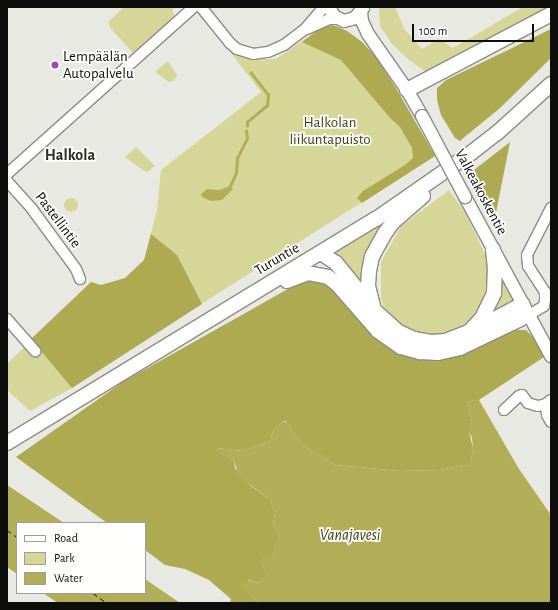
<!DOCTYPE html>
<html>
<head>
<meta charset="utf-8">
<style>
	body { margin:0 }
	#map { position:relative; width:558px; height:610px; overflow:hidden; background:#e9e9e3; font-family:"Alegreya Sans",sans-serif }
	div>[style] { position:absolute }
	.green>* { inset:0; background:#d7d699 }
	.round { border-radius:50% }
	.forest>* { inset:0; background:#adaa52 }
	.water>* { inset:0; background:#b1ae57 }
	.stream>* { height:2.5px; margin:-1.25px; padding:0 1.25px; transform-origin:1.25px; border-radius:1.25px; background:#b1ae57 }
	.ferry>* { height:1px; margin-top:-0.5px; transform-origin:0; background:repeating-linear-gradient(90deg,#3f3e18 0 5px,transparent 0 9px) }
	.roads { filter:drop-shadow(1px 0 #8c8c86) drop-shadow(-1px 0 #8c8c86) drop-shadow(0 1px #8c8c86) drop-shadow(0 -1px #8c8c86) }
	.minor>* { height:10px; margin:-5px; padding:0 5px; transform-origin:5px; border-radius:5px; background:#fff }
	.tertiary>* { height:12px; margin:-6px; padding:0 6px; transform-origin:6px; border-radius:6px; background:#fff }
	.secondary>* { height:14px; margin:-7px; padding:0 7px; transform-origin:7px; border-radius:7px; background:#fff }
	.bridges { filter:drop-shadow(1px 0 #8c8c86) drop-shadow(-1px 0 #8c8c86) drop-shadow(0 1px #8c8c86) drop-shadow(0 -1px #8c8c86) }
	.tertiary-bridge>* { height:12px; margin:-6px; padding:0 6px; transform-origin:6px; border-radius:6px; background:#fff }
	.dots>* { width:11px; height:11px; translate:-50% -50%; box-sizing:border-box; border:2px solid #fffffe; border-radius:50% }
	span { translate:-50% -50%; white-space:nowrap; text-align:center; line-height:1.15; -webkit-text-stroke:3.5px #fffffe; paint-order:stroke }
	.poi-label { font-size:15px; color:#0d0d0b }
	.left { translate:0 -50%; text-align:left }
	.park-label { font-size:15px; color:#42401b }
	.street-label { font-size:15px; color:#0d0d0b }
	.neighbourhood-label { font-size:16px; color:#2e2e29; font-weight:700 }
	.water-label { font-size:16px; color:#3f3e18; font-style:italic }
	.frame { position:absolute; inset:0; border:8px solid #0d0d0b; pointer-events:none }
	.legend { position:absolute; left:16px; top:522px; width:130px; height:72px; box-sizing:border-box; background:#fffffe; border:1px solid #9e9e9d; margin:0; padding:5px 7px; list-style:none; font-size:12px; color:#0d0d0b }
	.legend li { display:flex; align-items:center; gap:8px; height:20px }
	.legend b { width:20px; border:1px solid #9e9e9d }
	.scale { position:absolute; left:412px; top:24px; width:122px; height:18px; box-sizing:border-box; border:2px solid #0d0d0b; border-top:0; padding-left:5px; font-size:12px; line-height:14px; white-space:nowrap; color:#0d0d0b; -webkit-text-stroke:3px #fffffe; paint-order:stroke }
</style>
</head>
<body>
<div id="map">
	<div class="green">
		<div style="clip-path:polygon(124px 7px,176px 7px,172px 10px,175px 17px,134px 54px,111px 29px,108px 22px)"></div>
		<div style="clip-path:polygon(379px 7px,395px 7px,405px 30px,422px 49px,439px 39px,453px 48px,523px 7px,551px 8px,429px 74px,410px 61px,392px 44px,380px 26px)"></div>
		<div style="clip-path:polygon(333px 25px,347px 31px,362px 42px,376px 57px,397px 90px,435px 156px,157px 332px,72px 388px,30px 411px,7px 390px,7px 364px,91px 282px,101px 285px,124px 279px,144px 261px,157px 210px,161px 170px,261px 92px,224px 44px,242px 56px,259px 59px,276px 59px,321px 28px)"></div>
		<div style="clip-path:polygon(168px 61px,177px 75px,174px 81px,169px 82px,155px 72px)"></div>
		<div style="clip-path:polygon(136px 147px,155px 166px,148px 172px,144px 171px,125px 157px)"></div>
		<div style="clip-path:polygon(449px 190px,466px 214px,487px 258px,490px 285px,479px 311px,470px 321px,460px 329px,443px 335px,424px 335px,400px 326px,387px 316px,381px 299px,381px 262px,401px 226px)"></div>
		<div class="round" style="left:64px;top:198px;width:14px;height:14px"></div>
		<div style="clip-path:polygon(390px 219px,366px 296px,334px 253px)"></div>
		<div style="clip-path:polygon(502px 276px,516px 304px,481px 323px,498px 284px)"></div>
	</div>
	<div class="forest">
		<div style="clip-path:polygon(333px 25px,347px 31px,362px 42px,376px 57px,397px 90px,435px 156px,362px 203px,357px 198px,363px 191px,405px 165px,413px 158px,412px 148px,400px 127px,391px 119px,341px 60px,302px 42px,321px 28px)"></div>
		<div style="clip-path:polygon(551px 29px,551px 58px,499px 109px,462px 139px,460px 141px,455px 138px,441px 115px,437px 100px,437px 88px,446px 80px)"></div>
		<div style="clip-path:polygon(510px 142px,494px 223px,479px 194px,474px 170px)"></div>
		<div style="clip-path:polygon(151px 234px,177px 255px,202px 304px,72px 388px,31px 339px,91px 282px,101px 285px,125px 278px,144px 260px)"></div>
		<div style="clip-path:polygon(317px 280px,441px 358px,459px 356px,512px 330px,526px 330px,533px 337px,544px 357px,479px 400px,473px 400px,468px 403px,472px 422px,469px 432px,473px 448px,470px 466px,463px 465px,440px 470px,400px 471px,336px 465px,303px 445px,291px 430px,290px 426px,286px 421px,283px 421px,274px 429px,269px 442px,242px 451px,218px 448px,217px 451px,234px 462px,235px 468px,251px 486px,270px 500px,275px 513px,273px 525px,280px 535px,272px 556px,264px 556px,261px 562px,265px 570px,265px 577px,259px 583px,248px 580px,248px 594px,259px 603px,230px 603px,231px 599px,209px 580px,185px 569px,165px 565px,145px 550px,145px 523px,107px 523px,16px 457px,127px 379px,151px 366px,302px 281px)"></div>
	</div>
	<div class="water">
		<div style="clip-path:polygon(230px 186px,233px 189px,222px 200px,211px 201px,202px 197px,201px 194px,207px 189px,219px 190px)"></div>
		<div style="clip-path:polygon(473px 400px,479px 400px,519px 469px,551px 515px,551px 603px,259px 603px,241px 589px,242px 583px,245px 580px,259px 583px,265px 577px,265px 570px,261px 562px,261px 559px,264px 556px,272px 556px,280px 535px,273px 525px,275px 513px,270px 500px,240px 477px,234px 462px,222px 455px,217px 451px,218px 448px,242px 451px,269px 442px,274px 429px,283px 421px,289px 423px,291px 430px,303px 445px,336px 465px,400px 471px,440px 470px,463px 465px,470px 466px,473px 448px,472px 438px,469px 432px,472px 422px,468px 403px)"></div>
		<div style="clip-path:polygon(7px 485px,64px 523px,17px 523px,17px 574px,7px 567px)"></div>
		<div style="clip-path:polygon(145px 579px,180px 603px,58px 603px,43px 593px,145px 593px)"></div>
	</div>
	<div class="stream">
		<div style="left:247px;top:126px;width:4px;rotate:-90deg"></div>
		<div style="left:247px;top:122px;width:26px;rotate:-40deg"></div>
		<div style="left:267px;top:105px;width:10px;rotate:-84deg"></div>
		<div style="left:268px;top:95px;width:28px;rotate:-128deg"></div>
		<div style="left:230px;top:186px;width:14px;rotate:-65deg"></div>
		<div style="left:236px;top:173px;width:15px;rotate:-86deg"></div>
		<div style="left:237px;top:158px;width:22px;rotate:-63deg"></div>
		<div style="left:247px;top:138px;width:7px;rotate:-98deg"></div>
	</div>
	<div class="ferry">
		<div style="left:7px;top:530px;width:12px;rotate:35deg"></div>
		<div style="left:93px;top:593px;width:17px;rotate:36deg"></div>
	</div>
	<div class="roads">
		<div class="minor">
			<div style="left:201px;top:7px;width:46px;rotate:51.1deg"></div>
			<div style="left:230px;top:43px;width:9px;rotate:41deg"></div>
			<div style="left:237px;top:49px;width:17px;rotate:17deg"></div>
			<div style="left:253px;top:54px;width:15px;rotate:-8deg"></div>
			<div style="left:268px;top:52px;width:17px;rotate:-24deg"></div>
			<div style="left:284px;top:45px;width:26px;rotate:-37deg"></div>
			<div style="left:305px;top:29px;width:29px;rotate:-49deg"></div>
			<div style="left:307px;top:29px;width:24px;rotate:-24deg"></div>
			<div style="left:329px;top:19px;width:9px"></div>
			<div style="left:7px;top:174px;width:251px;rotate:-41.8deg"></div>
			<div style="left:7px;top:181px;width:38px;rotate:48deg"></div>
			<div style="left:32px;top:209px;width:74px;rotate:53.7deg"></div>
			<div style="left:76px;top:269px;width:11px;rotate:68deg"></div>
			<div style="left:529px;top:315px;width:17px;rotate:-31deg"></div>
			<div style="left:544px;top:306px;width:6px;rotate:-81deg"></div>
			<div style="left:545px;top:300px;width:8px;rotate:-90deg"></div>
			<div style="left:545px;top:292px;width:31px;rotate:-123deg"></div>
			<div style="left:528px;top:266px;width:11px;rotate:-95deg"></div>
			<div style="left:527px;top:255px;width:53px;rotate:-62.9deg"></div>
			<div style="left:7px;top:319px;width:43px;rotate:48.8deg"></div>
			<div style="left:546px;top:404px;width:11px;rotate:85deg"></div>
			<div style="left:547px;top:415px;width:8px;rotate:60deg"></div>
			<div style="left:504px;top:410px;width:21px;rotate:-43deg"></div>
			<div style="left:519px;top:396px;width:3px;rotate:-18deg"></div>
			<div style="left:522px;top:395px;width:10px;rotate:53deg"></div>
			<div style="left:528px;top:403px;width:10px;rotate:17deg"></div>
			<div style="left:538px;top:406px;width:8px;rotate:-14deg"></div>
			<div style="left:546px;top:404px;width:6px;rotate:-39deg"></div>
		</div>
		<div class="tertiary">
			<div style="left:329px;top:7px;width:10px;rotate:61deg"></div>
			<div style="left:334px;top:16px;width:11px;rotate:27deg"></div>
			<div style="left:344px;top:21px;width:11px;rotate:-15deg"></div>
			<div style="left:355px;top:18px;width:13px;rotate:-51deg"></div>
			<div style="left:361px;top:12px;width:9px;rotate:84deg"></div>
			<div style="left:362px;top:21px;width:14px;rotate:65deg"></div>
			<div style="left:368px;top:34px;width:68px;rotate:55.1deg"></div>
			<div style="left:407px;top:90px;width:30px;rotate:60deg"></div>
			<div style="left:465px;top:197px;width:181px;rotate:61.6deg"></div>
		</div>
		<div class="secondary">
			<div style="left:407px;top:90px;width:163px;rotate:-27.8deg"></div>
			<div style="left:423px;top:196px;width:40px;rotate:139deg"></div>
			<div style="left:393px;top:222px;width:14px;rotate:126deg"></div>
			<div style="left:385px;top:233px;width:26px;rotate:119deg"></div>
			<div style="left:372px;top:256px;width:15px;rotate:101deg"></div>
			<div style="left:369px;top:271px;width:15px;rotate:94deg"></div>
			<div style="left:368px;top:286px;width:25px;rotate:76deg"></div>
			<div style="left:374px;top:310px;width:31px;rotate:42deg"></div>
			<div style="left:397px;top:331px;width:19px;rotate:25deg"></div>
			<div style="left:414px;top:339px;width:17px;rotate:10deg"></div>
			<div style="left:431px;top:342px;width:14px;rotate:-4deg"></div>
			<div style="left:445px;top:341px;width:26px;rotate:-21deg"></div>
			<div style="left:469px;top:332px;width:19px;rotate:-47deg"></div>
			<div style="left:482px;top:318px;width:28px;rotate:-64deg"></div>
			<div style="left:494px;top:293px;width:24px;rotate:-88deg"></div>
			<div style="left:495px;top:269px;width:20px;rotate:-96deg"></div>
			<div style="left:321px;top:253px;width:18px;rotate:34deg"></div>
			<div style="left:336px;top:263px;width:54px;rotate:51deg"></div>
			<div style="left:287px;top:281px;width:22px;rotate:-21deg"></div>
			<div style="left:308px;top:273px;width:20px;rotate:11deg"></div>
			<div style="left:328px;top:277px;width:11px;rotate:38deg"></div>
			<div style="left:337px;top:284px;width:62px;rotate:48.9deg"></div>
			<div style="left:378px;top:331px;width:28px;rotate:35deg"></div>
			<div style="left:401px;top:347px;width:20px;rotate:15deg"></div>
			<div style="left:420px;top:352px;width:18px;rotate:3deg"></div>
			<div style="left:438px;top:353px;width:23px;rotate:-13deg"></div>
			<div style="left:460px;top:348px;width:76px;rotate:-25.6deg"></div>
			<div style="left:474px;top:330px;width:55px;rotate:-28deg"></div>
			<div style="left:7px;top:443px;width:432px;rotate:-31.3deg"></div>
			<div style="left:376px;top:219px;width:116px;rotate:-34.8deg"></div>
			<div style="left:471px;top:153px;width:33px;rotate:-38deg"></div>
			<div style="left:497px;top:133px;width:73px;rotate:-42.2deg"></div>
		</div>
	</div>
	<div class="bridges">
		<div class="tertiary-bridge">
			<div style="left:422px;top:116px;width:92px;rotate:62deg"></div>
		</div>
	</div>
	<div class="dots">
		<div style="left:55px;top:65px;background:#a24bb8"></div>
	</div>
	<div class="poi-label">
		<span class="left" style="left:63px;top:65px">Lempäälän<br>Autopalvelu</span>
	</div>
	<div class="park-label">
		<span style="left:330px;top:131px">Halkolan<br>liikuntapuisto</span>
	</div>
	<div class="street-label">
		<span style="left:481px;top:192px;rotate:62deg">Valkeakoskentie</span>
		<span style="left:58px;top:220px;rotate:53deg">Pastellintie</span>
		<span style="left:277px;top:259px;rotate:-31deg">Turuntie</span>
	</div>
	<div class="neighbourhood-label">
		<span style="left:70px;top:155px">Halkola</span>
	</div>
	<div class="water-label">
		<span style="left:350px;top:535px">Vanajavesi</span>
	</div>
	<div class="frame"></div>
	<ul class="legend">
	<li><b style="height:5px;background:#fff"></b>Road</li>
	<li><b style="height:11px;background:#d7d699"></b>Park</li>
	<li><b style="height:11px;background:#b1ae57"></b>Water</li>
	</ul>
	<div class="scale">100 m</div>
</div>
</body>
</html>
